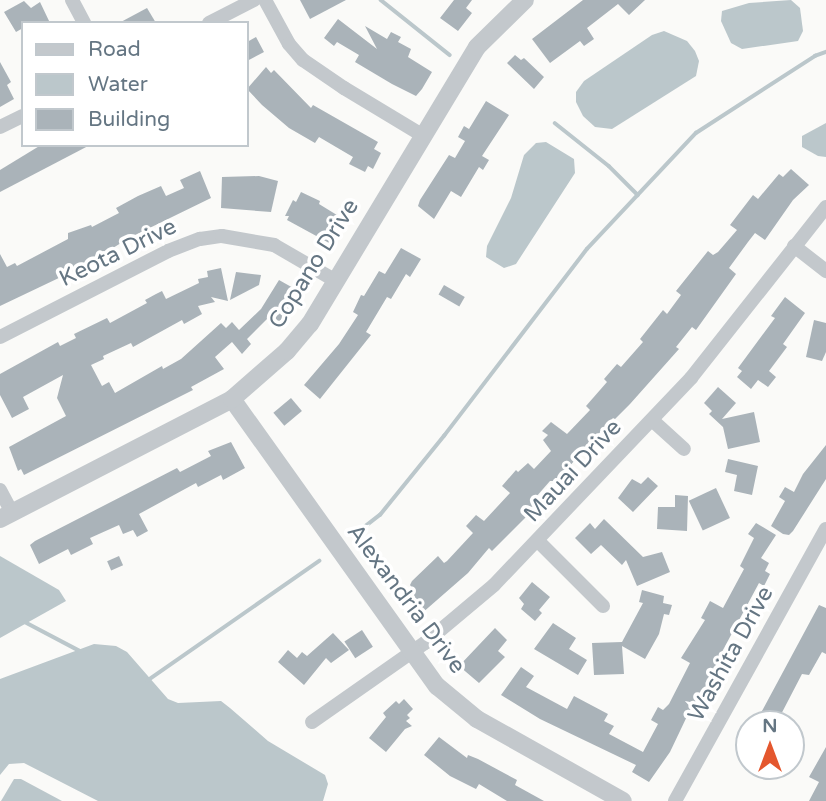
<!DOCTYPE html>
<html>
<head>
<meta charset="utf-8">
<style>
	body { margin:0 }
	#map { position:relative; width:826px; height:801px; overflow:hidden; background:#fafaf8; font-family:"Varela Round",sans-serif }
	div>[style] { position:absolute }
	.water>* { inset:0; background:#bbc7cb }
	.stream>* { height:3.5px; margin:-1.75px; padding:0 1.75px; transform-origin:1.75px; border-radius:1.75px; background:#bbc7cb }
	.building>* { inset:0; background:#aab3b9; transform-origin:0 0 }
	.minor>* { height:14px; margin:-7px; padding:0 7px; transform-origin:7px; border-radius:7px; background:#c3c8cc }
	.tertiary>* { height:18px; margin:-9px; padding:0 9px; transform-origin:9px; border-radius:9px; background:#c3c8cc }
	span { translate:-50% -50%; white-space:nowrap; text-align:center; line-height:1.15; -webkit-text-stroke:7px #fff; paint-order:stroke }
	.street-label { font-size:23px; color:#657683 }
	.legend { position:absolute; left:21px; top:21px; width:228px; height:126px; box-sizing:border-box; background:#fff; border:2px solid #c1c8cd; margin:0; padding:9px 12px; list-style:none; font-size:21px; color:#657683 }
	.legend li { display:flex; align-items:center; gap:14px; height:35px }
	.legend b { width:35px; border:2px solid #c1c8cd }
	.north { position:absolute; left:735px; top:710px; width:70px; height:70px; box-sizing:border-box; background:#fff; border:2px solid #c1c8cd; border-radius:50%; rotate:0deg; font-size:19px; font-weight:700; line-height:28px; text-align:center; color:#657683 }
	.north::after { content:''; display:block; margin:auto; width:24px; height:32px; background:#e4572e; clip-path:polygon(50% 0,100% 100%,50% 72%,0 100%) }
</style>
</head>
<body>
<div id="map">
	<div class="water">
		<div style="clip-path:polygon(791px 0,800px 8px,803px 31px,798px 41px,742px 49px,731px 43px,721px 21px,722px 11px,749px 3px)"></div>
		<div style="clip-path:polygon(664px 31px,687px 41px,695px 51px,699px 61px,696px 76px,612px 129px,595px 127px,583px 116px,576px 102px,576px 92px,584px 81px,652px 35px)"></div>
		<div style="clip-path:polygon(826px 123px,826px 157px,818px 156px,802px 147px,802px 136px)"></div>
		<div style="clip-path:polygon(546px 142px,574px 159px,575px 173px,516px 264px,504px 268px,486px 257px,487px 246px,511px 198px,524px 155px,536px 143px)"></div>
		<div style="clip-path:polygon(0 556px,59px 590px,66px 601px,0 638px)"></div>
		<div style="clip-path:polygon(94px 644px,116px 646px,127px 652px,168px 699px,178px 703px,221px 701px,230px 708px,268px 741px,325px 775px,328px 784px,323px 801px,98px 801px,24px 763px,9px 764px,0 775px,0 679px)"></div>
		<div style="clip-path:polygon(14px 779px,21px 779px,62px 801px,1px 801px)"></div>
	</div>
	<div class="stream">
		<div style="left:381px;top:0;width:88px;rotate:38.6deg"></div>
		<div style="left:555px;top:123px;width:69px;rotate:38.5deg"></div>
		<div style="left:609px;top:166px;width:41px;rotate:45deg"></div>
		<div style="left:358px;top:532px;width:28px;rotate:-38deg"></div>
		<div style="left:380px;top:515px;width:102px;rotate:-51deg"></div>
		<div style="left:444px;top:436px;width:235px;rotate:-52.6deg"></div>
		<div style="left:587px;top:249px;width:159px;rotate:-46.8deg"></div>
		<div style="left:696px;top:133px;width:142px;rotate:-32.9deg"></div>
		<div style="left:815px;top:56px;width:12px;rotate:-20deg"></div>
		<div style="left:25px;top:622px;width:62px;rotate:27.8deg"></div>
		<div style="left:147px;top:681px;width:210px;rotate:-34.9deg"></div>
	</div>
	<div class="building">
		<div style="clip-path:polygon(300px 0,346px 0,310px 19px)"></div>
		<div style="clip-path:polygon(454px 0,472px 0,466px 8px,472px 13px,458px 31px,440px 18px)"></div>
		<div style="clip-path:polygon(583px 0,645px 0,629px 15px,618px 4px,587px 28px,594px 39px,584px 46px,580px 41px,550px 63px,532px 39px)"></div>
		<div style="clip-path:polygon(24px 1px,31px 8px,40px 2px,50px 23px,23px 23px,23px 28px,16px 32px,4px 12px)"></div>
		<div style="clip-path:polygon(147px 8px,156px 23px,119px 23px)"></div>
		<div style="clip-path:polygon(338px 19px,377px 49px,365px 26px,387px 39px,391px 32px,401px 37px,398px 42px,411px 49px,408px 57px,432px 72px,422px 89px,416px 96px,392px 84px,355px 62px,359px 55px,337px 42px,334px 46px,324px 38px)"></div>
		<div style="clip-path:polygon(256px 37px,264px 52px,247px 61px,247px 42px)"></div>
		<div style="clip-path:polygon(515px 55px,521px 60px,524px 58px,544px 77px,534px 89px,507px 63px)"></div>
		<div style="clip-path:polygon(0 62px,11px 82px,7px 85px,14px 99px,0 107px)"></div>
		<div style="clip-path:polygon(266px 67px,271px 73px,274px 70px,311px 108px,313px 105px,378px 142px,374px 149px,381px 153px,373px 169px,368px 166px,365px 172px,349px 164px,353px 157px,319px 137px,315px 143px,289px 128px,262px 105px,247px 89px)"></div>
		<div style="clip-path:polygon(486px 101px,509px 115px,482px 156px,489px 160px,483px 170px,479px 167px,461px 197px,451px 191px,434px 219px,418px 206px,420px 200px,449px 155px,455px 158px,465px 141px,458px 137px,464px 126px,469px 129px)"></div>
		<div style="clip-path:polygon(41px 145px,90px 145px,0 192px,0 170px)"></div>
		<div style="clip-path:polygon(791px 169px,809px 185px,793px 200px,765px 240px,755px 233px,748px 242px,729px 268px,736px 274px,696px 330px,692px 327px,676px 347px,679px 349px,630px 404px,615px 419px,613px 418px,556px 481px,550px 481px,536px 497px,541px 501px,531px 512px,492px 551px,489px 548px,468px 573px,421px 614px,408px 598px,412px 595px,409px 592px,413px 589px,410px 585px,412px 581px,438px 556px,444px 563px,447px 561px,473px 533px,466px 526px,476px 515px,484px 521px,510px 493px,502px 486px,516px 470px,518px 472px,528px 463px,534px 469px,551px 451px,543px 440px,548px 435px,542px 431px,551px 422px,567px 434px,590px 410px,586px 406px,607px 382px,604px 379px,617px 364px,621px 367px,643px 342px,640px 339px,663px 310px,667px 314px,681px 295px,676px 291px,708px 251px,713px 255px,718px 252px,737px 230px,730px 225px,753px 195px,758px 199px,779px 174px,783px 177px)"></div>
		<div style="clip-path:polygon(200px 171px,211px 198px,129px 238px,84px 266px,0 306px,0 254px,7px 267px,15px 263px,17px 266px,68px 239px,68px 233px,91px 225px,92px 227px,119px 213px,116px 208px,138px 196px,161px 186px,166px 196px,184px 188px,180px 180px)"></div>
		<div style="clip-path:polygon(259px 176px,278px 181px,271px 212px,221px 208px,222px 177px)"></div>
		<div style="clip-path:polygon(301px 192px,320px 201px,319px 204px,345px 220px,331px 244px,287px 220px,289px 216px,285px 216px,293px 200px,296px 202px)"></div>
		<div style="clip-path:polygon(401px 248px,421px 259px,410px 277px,406px 274px,391px 299px,387px 297px,366px 332px,371px 335px,320px 399px,304px 385px,339px 344px,358px 315px,353px 312px,361px 295px,364px 296px,379px 271px,385px 274px)"></div>
		<div style="clip-path:polygon(221px 268px,228px 301px,211px 297px,215px 302px,198px 306px,202px 314px,184px 324px,182px 320px,133px 347px,131px 343px,103px 356px,104px 359px,91px 365px,102px 386px,109px 382px,115px 393px,162px 366px,163px 369px,181px 359px,221px 323px,226px 328px,232px 322px,239px 330px,261px 309px,279px 280px,295px 289px,293px 295px,298px 299px,279px 322px,270px 316px,247px 339px,251px 344px,242px 354px,232px 342px,215px 357px,224px 369px,191px 387px,193px 390px,24px 475px,21px 469px,18px 471px,9px 447px,66px 416px,57px 398px,63px 375px,23px 397px,29px 409px,12px 418px,0 395px,0 374px,58px 342px,60px 346px,76px 338px,74px 334px,107px 318px,110px 323px,147px 303px,145px 300px,156px 294px,162px 291px,166px 299px,199px 283px,198px 279px,208px 277px,207px 271px)"></div>
		<div style="clip-path:polygon(236px 272px,261px 275px,259px 285px,230px 300px)"></div>
		<div style="left:444px;top:285px;width:24px;height:11px;rotate:30deg"></div>
		<div style="clip-path:polygon(785px 297px,805px 313px,783px 344px,787px 347px,769px 371px,776px 377px,768px 387px,758px 380px,751px 389px,737px 377px,742px 371px,738px 368px,775px 318px,771px 316px)"></div>
		<div style="clip-path:polygon(814px 320px,826px 323px,826px 352px,822px 361px,806px 357px)"></div>
		<div style="clip-path:polygon(718px 387px,736px 403px,722px 419px,754px 412px,760px 442px,728px 449px,723px 427px,709px 414px,712px 411px,704px 403px)"></div>
		<div style="left:291px;top:398px;width:17px;height:23px;rotate:50deg"></div>
		<div style="clip-path:polygon(231px 442px,245px 468px,223px 480px,221px 475px,198px 487px,196px 483px,139px 514px,148px 531px,137px 537px,133px 530px,123px 534px,119px 525px,90px 538px,93px 544px,71px 555px,68px 549px,39px 564px,30px 545px,35px 541px,177px 468px,180px 472px,211px 456px,208px 451px)"></div>
		<div style="clip-path:polygon(826px 445px,826px 479px,793px 531px,789px 535px,783px 534px,771px 526px,785px 501px,779px 497px,785px 487px,794px 492px,803px 474px)"></div>
		<div style="clip-path:polygon(728px 459px,758px 466px,752px 495px,734px 491px,737px 475px,725px 472px)"></div>
		<div style="clip-path:polygon(648px 477px,658px 486px,633px 512px,618px 498px,632px 479px,641px 484px)"></div>
		<div style="left:716px;top:488px;width:33px;height:30px;rotate:65deg"></div>
		<div style="clip-path:polygon(675px 495px,688px 496px,687px 531px,657px 529px,658px 507px,675px 507px)"></div>
		<div style="clip-path:polygon(604px 519px,643px 557px,662px 552px,670px 572px,637px 586px,626px 560px,622px 565px,601px 545px,591px 554px,575px 538px,590px 523px,595px 529px)"></div>
		<div style="clip-path:polygon(756px 523px,776px 535px,761px 558px,769px 563px,765px 571px,770px 574px,764px 586px,759px 583px,716px 663px,718px 665px,695px 712px,690px 710px,670px 752px,649px 782px,632px 772px,636px 765px,540px 719px,501px 695px,521px 667px,534px 676px,526px 687px,567px 709px,574px 696px,608px 714px,604px 721px,614px 726px,609px 734px,643px 752px,658px 724px,651px 720px,658px 707px,663px 710px,669px 704px,690px 663px,681px 658px,705px 620px,701px 618px,710px 601px,723px 608px,744px 569px,740px 566px,754px 538px,748px 534px)"></div>
		<div style="left:119px;top:556px;width:10px;height:13px;rotate:66deg"></div>
		<div style="clip-path:polygon(532px 582px,550px 597px,539px 610px,542px 613px,535px 621px,521px 609px,524px 604px,519px 598px)"></div>
		<div style="clip-path:polygon(642px 590px,664px 596px,663px 603px,672px 605px,669px 615px,664px 614px,659px 634px,645px 659px,622px 646px,624px 674px,594px 675px,592px 643px,622px 642px,643px 603px,639px 602px)"></div>
		<div style="clip-path:polygon(819px 605px,826px 608px,826px 654px,822px 652px,809px 675px,802px 674px,776px 724px,755px 724px)"></div>
		<div style="clip-path:polygon(553px 623px,576px 638px,569px 649px,587px 660px,578px 675px,534px 649px)"></div>
		<div style="clip-path:polygon(495px 628px,507px 640px,498px 651px,505px 657px,479px 683px,459px 666px)"></div>
		<div style="left:362px;top:630px;width:20px;height:21px;rotate:57deg"></div>
		<div style="clip-path:polygon(333px 633px,349px 650px,331px 663px,326px 658px,304px 685px,278px 662px,288px 650px,297px 658px,302px 652px,307px 656px)"></div>
		<div style="clip-path:polygon(404px 699px,413px 709px,407px 715px,410px 718px,406px 721px,412px 726px,405px 729px,386px 752px,369px 738px,386px 717px,383px 713px,396px 701px,399px 704px)"></div>
		<div style="clip-path:polygon(439px 737px,467px 758px,468px 755px,478px 759px,517px 780px,515px 785px,544px 801px,507px 801px,479px 784px,476px 789px,450px 776px,424px 755px)"></div>
		<div style="clip-path:polygon(826px 747px,826px 801px,809px 801px,819px 782px,809px 777px)"></div>
	</div>
	<div class="minor">
		<div style="left:72px;top:0;width:26px;rotate:62deg"></div>
		<div style="left:265px;top:0;width:50px;rotate:61.4deg"></div>
		<div style="left:289px;top:44px;width:21px;rotate:49deg"></div>
		<div style="left:303px;top:60px;width:50px;rotate:34.3deg"></div>
		<div style="left:344px;top:88px;width:91px;rotate:31.1deg"></div>
		<div style="left:209px;top:23px;width:51px;rotate:-27.1deg"></div>
		<div style="left:0;top:127px;width:25px;rotate:-26deg"></div>
		<div style="left:794px;top:246px;width:41px;rotate:38deg"></div>
		<div style="left:0;top:337px;width:189px;rotate:-27.1deg"></div>
		<div style="left:168px;top:251px;width:34px;rotate:-21deg"></div>
		<div style="left:200px;top:239px;width:22px;rotate:-8deg"></div>
		<div style="left:222px;top:236px;width:53px;rotate:9.8deg"></div>
		<div style="left:274px;top:245px;width:72px;rotate:30.1deg"></div>
		<div style="left:652px;top:420px;width:43px;rotate:42.2deg"></div>
		<div style="left:0;top:490px;width:26px;rotate:62deg"></div>
		<div style="left:538px;top:541px;width:92px;rotate:45deg"></div>
		<div style="left:312px;top:722px;width:138px;rotate:-35deg"></div>
		<div style="left:425px;top:643px;width:90px;rotate:-40deg"></div>
		<div style="left:494px;top:585px;width:286px;rotate:-46.4deg"></div>
		<div style="left:691px;top:378px;width:218px;rotate:-51.7deg"></div>
		<div style="left:675px;top:801px;width:311px;rotate:-61deg"></div>
	</div>
	<div class="tertiary">
		<div style="left:232px;top:399px;width:353px;rotate:54.5deg"></div>
		<div style="left:437px;top:686px;width:52px;rotate:39.5deg"></div>
		<div style="left:477px;top:719px;width:167px;rotate:29.3deg"></div>
		<div style="left:0;top:519px;width:261px;rotate:-27.3deg"></div>
		<div style="left:232px;top:399px;width:73px;rotate:-41.1deg"></div>
		<div style="left:287px;top:351px;width:35px;rotate:-50deg"></div>
		<div style="left:310px;top:324px;width:323px;rotate:-58.9deg"></div>
		<div style="left:477px;top:47px;width:67px;rotate:-44.4deg"></div>
	</div>
	<div class="street-label">
		<span style="left:118px;top:253px;rotate:-26deg">Keota Drive</span>
		<span style="left:314px;top:264px;rotate:-58deg">Copano Drive</span>
		<span style="left:573px;top:471px;rotate:-47deg">Mauai Drive</span>
		<span style="left:406px;top:599px;rotate:53deg">Alexandria Drive</span>
		<span style="left:731px;top:654px;rotate:-61deg">Washita Drive</span>
	</div>
	<ul class="legend">
	<li><b style="height:9px;background:#c3c8cc"></b>Road</li>
	<li><b style="height:19px;background:#bbc7cb"></b>Water</li>
	<li><b style="height:19px;background:#aab3b9"></b>Building</li>
	</ul>
	<div class="north">N</div>
</div>
</body>
</html>
